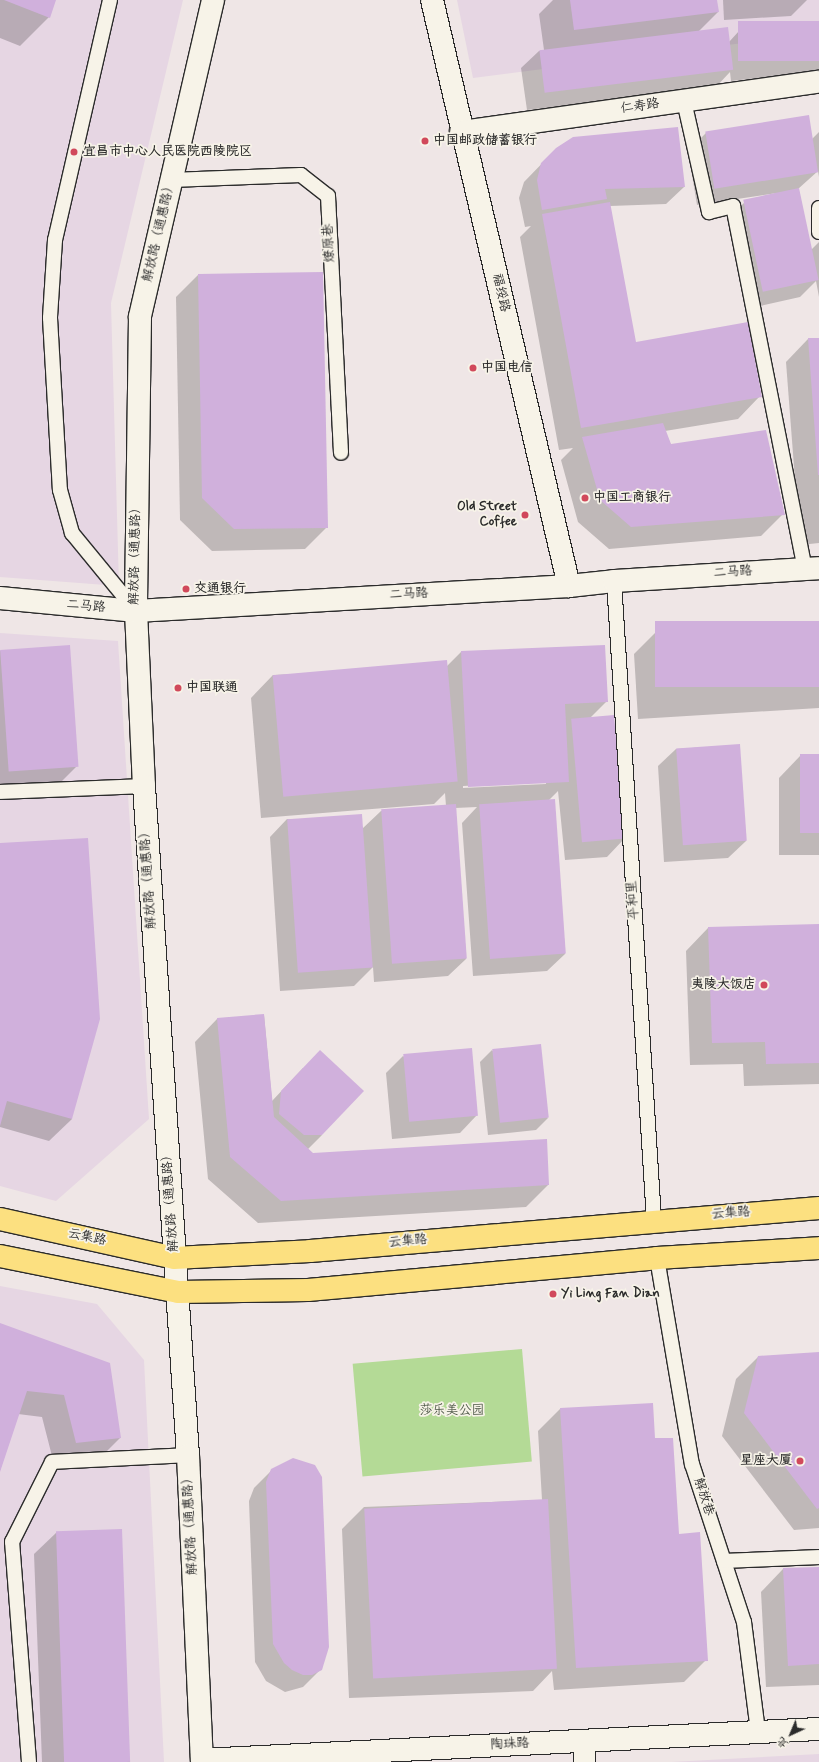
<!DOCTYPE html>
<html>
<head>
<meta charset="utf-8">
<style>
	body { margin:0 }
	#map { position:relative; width:819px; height:1762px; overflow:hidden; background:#efe6e6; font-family:Mynerve,"LXGW WenKai TC",sans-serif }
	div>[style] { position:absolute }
	.built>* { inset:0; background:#e6d6e3 }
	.green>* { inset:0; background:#b4da96; transform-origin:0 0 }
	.shadow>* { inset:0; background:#0003 }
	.building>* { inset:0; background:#d0b0dc; transform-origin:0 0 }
	.roads { filter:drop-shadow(1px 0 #2b2b2b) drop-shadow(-1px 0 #2b2b2b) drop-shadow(0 1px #2b2b2b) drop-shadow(0 -1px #2b2b2b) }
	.service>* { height:14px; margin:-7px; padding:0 7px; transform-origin:7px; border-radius:7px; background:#f7f3e8 }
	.pedestrian>* { height:21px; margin:-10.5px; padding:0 10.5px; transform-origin:10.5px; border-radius:10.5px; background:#f7f3e8 }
	.minor>* { height:22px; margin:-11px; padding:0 11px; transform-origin:11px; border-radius:11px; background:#f7f3e8 }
	.tertiary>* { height:22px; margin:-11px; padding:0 11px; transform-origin:11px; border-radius:11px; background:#f7f3e8 }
	.primary>* { height:22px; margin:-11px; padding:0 11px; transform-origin:11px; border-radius:11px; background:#fce080 }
	.dots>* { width:11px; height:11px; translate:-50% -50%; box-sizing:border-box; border:2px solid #f7f3e8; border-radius:50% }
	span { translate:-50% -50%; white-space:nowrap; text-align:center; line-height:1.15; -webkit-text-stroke:3.5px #f7f3e8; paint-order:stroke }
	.street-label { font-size:13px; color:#2b2b2b }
	.poi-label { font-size:13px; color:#2b2b2b; font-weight:700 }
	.left { translate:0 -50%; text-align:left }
	.right { translate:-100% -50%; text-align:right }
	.park-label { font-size:13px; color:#4d5746 }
	.north { position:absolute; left:771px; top:1714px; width:40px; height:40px; -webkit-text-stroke:3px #f7f3e8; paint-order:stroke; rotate:224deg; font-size:11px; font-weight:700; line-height:16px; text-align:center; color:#2b2b2b }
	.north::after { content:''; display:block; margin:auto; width:14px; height:18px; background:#2b2b2b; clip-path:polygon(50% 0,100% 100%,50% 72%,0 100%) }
</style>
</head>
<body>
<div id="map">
	<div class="built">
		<div style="clip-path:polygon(0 0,183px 0,111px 303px,119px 586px,0 577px)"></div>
		<div style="clip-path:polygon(457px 0,819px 0,819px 33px,473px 78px)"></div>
		<div style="clip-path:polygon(0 633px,118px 641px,149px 1119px,56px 1201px,0 1186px)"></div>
		<div style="clip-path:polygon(0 1286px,97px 1304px,144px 1360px,164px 1762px,0 1762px)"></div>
		<div style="clip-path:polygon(819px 1754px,819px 1762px,671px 1762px)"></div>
	</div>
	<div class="green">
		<div style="left:522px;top:1349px;width:113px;height:170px;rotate:85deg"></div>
	</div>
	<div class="shadow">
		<div style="clip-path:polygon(0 0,55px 0,49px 17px,20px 46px,0 38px)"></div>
		<div style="clip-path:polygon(553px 0,716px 0,718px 12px,698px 32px,729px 42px,739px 31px,819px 22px,819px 71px,731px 81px,730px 72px,715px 88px,527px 110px,521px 68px,539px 51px,544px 50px,539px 14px)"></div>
		<div style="clip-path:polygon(723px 0,807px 0,791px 16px,724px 20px)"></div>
		<div style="clip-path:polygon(819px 132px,819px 177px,818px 171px,798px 189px,811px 250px,819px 242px,819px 297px,816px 281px,800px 297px,747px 309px,727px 219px,745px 202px,777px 193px,697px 205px,688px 151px,706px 133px,812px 139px)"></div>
		<div style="clip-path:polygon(557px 148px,684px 187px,666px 204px,610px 206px,635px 343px,760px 396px,738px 419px,665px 431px,671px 445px,783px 514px,761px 536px,609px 549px,578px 522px,561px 460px,573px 448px,559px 450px,520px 237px,531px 226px,525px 227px,519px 198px,524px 182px)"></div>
		<div style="clip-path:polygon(198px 275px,327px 527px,305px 549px,212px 551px,180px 520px,176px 297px)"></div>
		<div style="clip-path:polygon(808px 339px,819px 339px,819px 543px,800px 545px,786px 362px)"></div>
		<div style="clip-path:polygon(819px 622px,819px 708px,638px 719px,634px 654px,656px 632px)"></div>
		<div style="clip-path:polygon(0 650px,77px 766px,54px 789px,0 792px)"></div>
		<div style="clip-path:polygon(evenodd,461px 652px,607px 701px,590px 718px,624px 839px,607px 857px,565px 860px,558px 791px,549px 800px,565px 954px,547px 971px,473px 976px,462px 823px,477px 807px,455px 808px,466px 959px,448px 976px,374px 982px,373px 967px,354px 986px,280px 991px,270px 837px,287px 819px,362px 829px,381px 811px,446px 806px,445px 793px,434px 804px,261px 818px,251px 698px,273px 675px,446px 667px,461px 652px,546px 782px,546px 784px,463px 788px,463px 786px,546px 782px)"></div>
		<div style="clip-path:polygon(739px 745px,746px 841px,728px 858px,664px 862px,658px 766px,676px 749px)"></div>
		<div style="clip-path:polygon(801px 755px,819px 755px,819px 855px,779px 855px,779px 778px)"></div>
		<div style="clip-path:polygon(0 844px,72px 1119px,49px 1141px,0 1127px)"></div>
		<div style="clip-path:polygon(819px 925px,819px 1084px,744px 1086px,743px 1064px,690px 1065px,686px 951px,708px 928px)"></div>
		<div style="clip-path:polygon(264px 1015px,272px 1101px,303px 1068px,322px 1135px,308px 1149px,313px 1154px,548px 1185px,526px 1207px,258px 1223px,208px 1179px,195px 1042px,217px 1019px)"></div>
		<div style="clip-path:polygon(492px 1050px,548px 1118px,536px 1130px,488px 1135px,480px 1062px)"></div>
		<div style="clip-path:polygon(403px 1056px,477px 1115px,460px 1133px,392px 1139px,386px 1073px)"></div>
		<div style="clip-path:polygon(0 1324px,120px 1438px,98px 1460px,54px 1464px,42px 1417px,18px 1414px,0 1470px)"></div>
		<div style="clip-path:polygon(819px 1353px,819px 1528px,794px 1530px,722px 1436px,736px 1379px,758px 1357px)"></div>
		<div style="clip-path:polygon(560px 1409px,654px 1440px,706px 1660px,684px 1682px,554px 1690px,552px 1671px,533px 1691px,349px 1698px,342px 1529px,364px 1507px,542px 1500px,538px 1431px)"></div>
		<div style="clip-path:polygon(293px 1459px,321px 1669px,303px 1687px,285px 1692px,266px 1681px,255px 1662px,249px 1501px,254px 1488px,272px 1470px)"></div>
		<div style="clip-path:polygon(57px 1532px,130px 1762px,42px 1762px,34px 1554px)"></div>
		<div style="clip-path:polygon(819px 1568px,819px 1685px,766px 1687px,761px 1592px,783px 1569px)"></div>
	</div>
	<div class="building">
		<div style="clip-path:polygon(4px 0,56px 0,50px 18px)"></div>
		<div style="clip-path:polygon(570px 0,717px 0,719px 12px,574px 30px)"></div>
		<div style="left:819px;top:21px;width:40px;height:81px;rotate:90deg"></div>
		<div style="left:728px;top:27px;width:43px;height:190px;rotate:83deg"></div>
		<div style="left:809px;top:115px;width:58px;height:105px;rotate:81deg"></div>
		<div style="clip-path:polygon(678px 127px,685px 187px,605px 189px,607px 199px,542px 210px,537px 180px,541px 163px,556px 148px,573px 137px)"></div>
		<div style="left:799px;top:188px;width:94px;height:57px;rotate:78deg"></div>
		<div style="clip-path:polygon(610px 202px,636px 342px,748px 322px,762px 397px,581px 428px,542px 214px)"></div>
		<div style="clip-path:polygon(323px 272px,328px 528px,234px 529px,202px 498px,198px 274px)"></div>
		<div style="clip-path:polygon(808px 338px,819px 338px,819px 475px,818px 475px)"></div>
		<div style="clip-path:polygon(663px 423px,671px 444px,766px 430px,785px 515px,631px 527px,600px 500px,582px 437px)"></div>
		<div style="left:819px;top:621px;width:66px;height:164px;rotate:90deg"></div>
		<div style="left:70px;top:645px;width:122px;height:70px;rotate:86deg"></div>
		<div style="clip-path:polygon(605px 645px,608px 702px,565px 704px,569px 782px,468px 787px,461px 651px)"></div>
		<div style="left:447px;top:660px;width:122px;height:175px;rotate:85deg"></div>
		<div style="left:614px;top:715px;width:124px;height:43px;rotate:85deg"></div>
		<div style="left:740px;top:744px;width:97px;height:64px;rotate:86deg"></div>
		<div style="left:800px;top:754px;width:19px;height:79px"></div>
		<div style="left:555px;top:799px;width:155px;height:76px;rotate:86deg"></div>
		<div style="left:456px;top:804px;width:155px;height:75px;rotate:86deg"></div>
		<div style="left:362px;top:814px;width:154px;height:75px;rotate:86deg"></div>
		<div style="clip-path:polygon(88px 838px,100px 1019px,72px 1119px,7px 1101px,0 1126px,0 843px)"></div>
		<div style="clip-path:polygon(819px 924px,819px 1063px,766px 1064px,765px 1042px,712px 1043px,708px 927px)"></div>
		<div style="clip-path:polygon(264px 1014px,274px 1117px,313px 1153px,547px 1139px,549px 1185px,281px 1201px,230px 1157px,217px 1018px)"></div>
		<div style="left:541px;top:1044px;width:74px;height:49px;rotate:84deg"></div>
		<div style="left:472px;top:1048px;width:68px;height:69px;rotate:85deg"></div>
		<div style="clip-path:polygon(320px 1050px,364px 1091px,322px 1135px,304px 1135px,279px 1114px,281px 1091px)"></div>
		<div style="clip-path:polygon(0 1323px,110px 1363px,121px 1438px,76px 1443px,64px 1395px,27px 1391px,0 1472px)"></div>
		<div style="clip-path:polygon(819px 1352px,819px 1508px,817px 1509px,744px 1413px,758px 1356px)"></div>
		<div style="clip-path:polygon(653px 1403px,655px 1438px,673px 1438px,679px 1534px,700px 1532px,708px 1661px,576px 1668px,560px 1408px)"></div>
		<div style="clip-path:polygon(293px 1458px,315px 1465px,322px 1477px,329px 1647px,322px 1670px,312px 1675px,303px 1675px,292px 1670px,284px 1663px,273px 1644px,266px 1482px,271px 1469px)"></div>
		<div style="left:548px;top:1499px;width:170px;height:184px;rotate:87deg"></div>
		<div style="left:122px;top:1529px;width:233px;height:66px;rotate:88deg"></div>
		<div style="clip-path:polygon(819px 1567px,819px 1664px,788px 1666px,783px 1568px)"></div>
	</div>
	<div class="roads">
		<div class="service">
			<div style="left:110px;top:0;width:246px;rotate:102.9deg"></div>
			<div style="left:55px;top:240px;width:78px;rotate:93.7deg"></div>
			<div style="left:50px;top:318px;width:172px;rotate:86.7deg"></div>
			<div style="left:60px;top:490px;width:45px;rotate:74.4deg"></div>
			<div style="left:72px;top:533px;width:101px;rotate:50.6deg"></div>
			<div style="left:684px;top:101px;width:114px;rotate:77.3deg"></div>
			<div style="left:709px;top:212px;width:25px;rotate:-14deg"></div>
			<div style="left:733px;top:206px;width:370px;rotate:78.8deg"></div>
			<div style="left:171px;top:180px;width:130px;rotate:-2.2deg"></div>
			<div style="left:301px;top:175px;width:34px;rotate:38deg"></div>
			<div style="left:328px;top:196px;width:257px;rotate:87.1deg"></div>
			<div style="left:819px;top:208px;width:24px;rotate:90deg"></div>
			<div style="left:614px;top:581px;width:640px;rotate:86.42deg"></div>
			<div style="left:0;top:792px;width:144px;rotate:-2.4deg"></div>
			<div style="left:657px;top:1258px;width:209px;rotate:80.4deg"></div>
			<div style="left:692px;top:1464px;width:166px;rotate:71.8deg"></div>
			<div style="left:744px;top:1622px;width:111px;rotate:82.7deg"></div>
			<div style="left:724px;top:1561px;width:95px;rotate:-2.4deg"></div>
			<div style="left:29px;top:1762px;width:221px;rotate:-94.4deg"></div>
			<div style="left:12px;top:1542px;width:89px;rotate:-63.4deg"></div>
			<div style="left:52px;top:1462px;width:136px;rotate:-2.9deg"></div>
		</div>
		<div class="pedestrian">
			<div style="left:584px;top:1741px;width:21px;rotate:90deg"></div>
		</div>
		<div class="minor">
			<div style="left:432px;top:0;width:602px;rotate:76.84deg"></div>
			<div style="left:461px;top:132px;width:361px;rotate:-8deg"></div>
		</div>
		<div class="tertiary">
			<div style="left:213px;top:0;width:325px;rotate:103deg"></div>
			<div style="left:140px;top:317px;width:294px;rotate:90.8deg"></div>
			<div style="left:136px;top:611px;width:175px;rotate:87.4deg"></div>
			<div style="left:144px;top:786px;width:670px;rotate:86.24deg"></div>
			<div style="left:188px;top:1455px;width:305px;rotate:87.4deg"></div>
			<div style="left:202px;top:1760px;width:618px;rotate:-2.88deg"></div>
			<div style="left:0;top:598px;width:137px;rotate:5.5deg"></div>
			<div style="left:136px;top:611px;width:434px;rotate:-3.3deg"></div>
			<div style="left:569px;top:586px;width:45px;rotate:-6.3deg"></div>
			<div style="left:614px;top:581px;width:205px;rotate:-3.6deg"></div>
		</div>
		<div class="primary">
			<div style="left:0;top:1219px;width:178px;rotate:12.6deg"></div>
			<div style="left:174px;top:1258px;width:136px;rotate:-2.9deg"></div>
			<div style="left:310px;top:1251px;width:511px;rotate:-4.83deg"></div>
			<div style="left:0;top:1256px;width:182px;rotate:11.4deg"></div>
			<div style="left:178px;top:1292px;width:130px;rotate:-0.9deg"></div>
			<div style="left:308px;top:1290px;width:350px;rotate:-5.2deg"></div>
			<div style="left:657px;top:1258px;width:162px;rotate:-3.5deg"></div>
		</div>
	</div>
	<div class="dots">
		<div style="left:425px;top:141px;background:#d1495b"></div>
		<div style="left:74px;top:152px;background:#d1495b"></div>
		<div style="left:473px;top:368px;background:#d1495b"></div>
		<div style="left:585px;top:498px;background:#d1495b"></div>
		<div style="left:525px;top:515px;background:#d1495b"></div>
		<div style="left:186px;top:589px;background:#d1495b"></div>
		<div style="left:178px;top:688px;background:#d1495b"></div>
		<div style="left:764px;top:985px;background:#d1495b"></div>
		<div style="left:553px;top:1294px;background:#d1495b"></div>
		<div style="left:800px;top:1461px;background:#d1495b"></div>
	</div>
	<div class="street-label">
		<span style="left:640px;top:107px;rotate:-8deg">仁寿路</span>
		<span style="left:160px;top:231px;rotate:-77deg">解放路（通惠路）</span>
		<span style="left:330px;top:243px;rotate:-93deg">燎原巷</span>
		<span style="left:500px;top:293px;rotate:77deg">福绥路</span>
		<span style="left:136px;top:553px;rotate:-89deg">解放路（通惠路）</span>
		<span style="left:733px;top:573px;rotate:-4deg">二马路</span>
		<span style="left:409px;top:595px;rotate:-3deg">二马路</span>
		<span style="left:86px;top:607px;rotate:5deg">二马路</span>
		<span style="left:149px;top:877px;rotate:-94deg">解放路（通惠路）</span>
		<span style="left:634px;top:900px;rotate:-94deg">平和里</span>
		<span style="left:171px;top:1200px;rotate:-94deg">解放路（通惠路）</span>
		<span style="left:731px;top:1214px;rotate:-4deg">云集路</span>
		<span style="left:87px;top:1238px;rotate:12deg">云集路</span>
		<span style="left:408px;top:1242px;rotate:-5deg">云集路</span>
		<span style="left:703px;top:1497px;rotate:72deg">解放巷</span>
		<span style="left:191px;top:1523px;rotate:-93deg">解放路（通惠路）</span>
		<span style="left:510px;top:1745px;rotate:-3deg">陶珠路</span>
	</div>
	<div class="poi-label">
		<span class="left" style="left:433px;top:141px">中国邮政储蓄银行</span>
		<span class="left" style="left:83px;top:152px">宜昌市中心人民医院西陵院区</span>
		<span class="left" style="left:481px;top:368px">中国电信</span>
		<span class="left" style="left:593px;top:498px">中国工商银行</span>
		<span class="right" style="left:517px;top:515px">Old Street<br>Coffee</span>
		<span class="left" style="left:194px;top:589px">交通银行</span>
		<span class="left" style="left:186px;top:688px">中国联通</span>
		<span class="right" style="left:756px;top:985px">夷陵大饭店</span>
		<span class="left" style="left:561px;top:1294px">Yi Ling Fan Dian</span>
		<span class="right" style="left:792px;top:1461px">星座大厦</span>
	</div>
	<div class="park-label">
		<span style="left:452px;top:1411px">莎乐美公园</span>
	</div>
	<div class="north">北</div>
</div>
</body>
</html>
